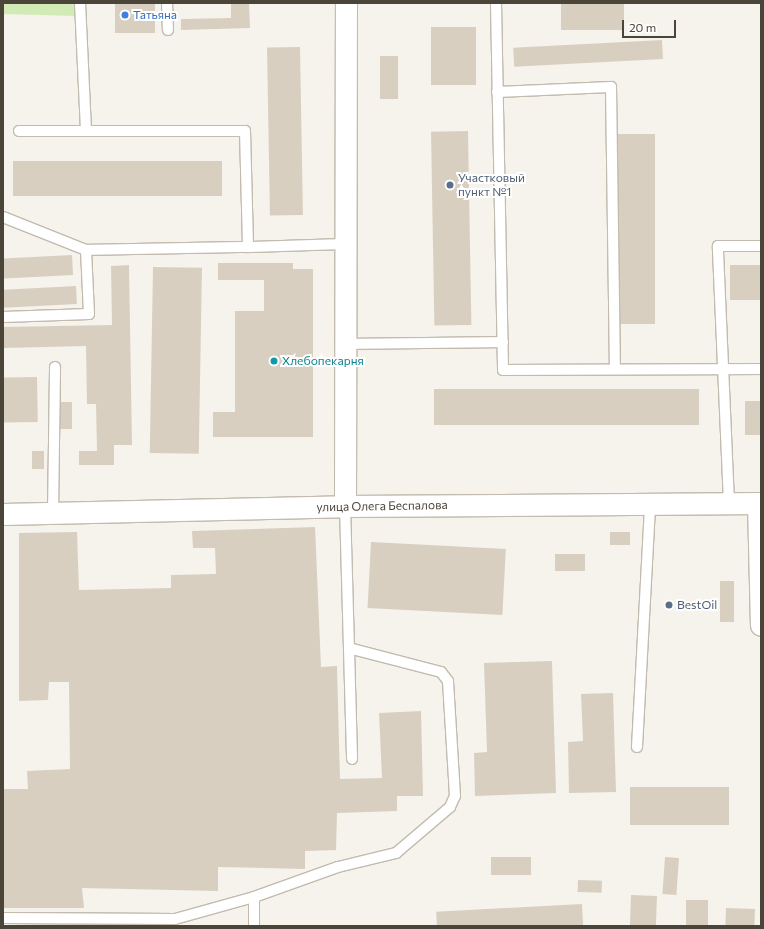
<!DOCTYPE html>
<html>
<head>
<meta charset="utf-8">
<style>
	body { margin:0 }
	#map { position:relative; width:764px; height:929px; overflow:hidden; background:#f6f3ec; font-family:Commissioner,sans-serif }
	div>[style] { position:absolute }
	.green>* { inset:0; background:#d2eab5 }
	.building>* { inset:0; background:#d8cfc1; transform-origin:0 0 }
	.roads { filter:drop-shadow(1px 0 #c2bbae) drop-shadow(-1px 0 #c2bbae) drop-shadow(0 1px #c2bbae) drop-shadow(0 -1px #c2bbae) }
	.service>* { height:10px; margin:-5px; padding:0 5px; transform-origin:5px; border-radius:5px; background:#fff }
	.minor>* { height:21px; margin:-10.5px; padding:0 10.5px; transform-origin:10.5px; border-radius:10.5px; background:#fff }
	.dots>* { width:11px; height:11px; translate:-50% -50%; box-sizing:border-box; border:2px solid #fff; border-radius:50% }
	span { translate:-50% -50%; white-space:nowrap; text-align:center; line-height:1.15; -webkit-text-stroke:4px #fff; paint-order:stroke }
	.shop-label { font-size:12px; color:#366cbe }
	.left { translate:0 -50%; text-align:left }
	.service-label { font-size:12px; color:#4e5e75 }
	.culture-label { font-size:12px; color:#0d838f }
	.street-label { font-size:12px; color:#4b4439 }
	.frame { position:absolute; inset:0; border:4px solid #4b4439; pointer-events:none }
	.scale { position:absolute; left:622px; top:20px; width:54px; height:18px; box-sizing:border-box; border:2px solid #4b4439; border-top:0; padding-left:5px; font-size:12px; line-height:14px; white-space:nowrap; color:#4b4439; -webkit-text-stroke:3px #fff; paint-order:stroke }
</style>
</head>
<body>
<div id="map">
	<div class="green">
		<div style="clip-path:polygon(3px 3px,80px 3px,80px 16px,3px 14px)"></div>
	</div>
	<div class="building">
		<div style="left:115px;top:3px;width:40px;height:30px"></div>
		<div style="clip-path:polygon(231px 3px,249px 3px,250px 28px,181px 30px,181px 19px,231px 18px)"></div>
		<div style="left:561px;top:3px;width:63px;height:27px"></div>
		<div style="left:431px;top:27px;width:45px;height:58px"></div>
		<div style="left:662px;top:40px;width:19px;height:149px;rotate:87deg"></div>
		<div style="left:300px;top:47px;width:168px;height:33px;rotate:89deg"></div>
		<div style="left:380px;top:56px;width:18px;height:43px"></div>
		<div style="left:468px;top:131px;width:194px;height:37px;rotate:89deg"></div>
		<div style="left:618px;top:134px;width:37px;height:190px"></div>
		<div style="left:222px;top:161px;width:35px;height:209px;rotate:90deg"></div>
		<div style="left:72px;top:255px;width:20px;height:69px;rotate:87deg"></div>
		<div style="clip-path:polygon(218px 263px,293px 263px,293px 269px,313px 269px,313px 437px,213px 437px,213px 412px,235px 412px,235px 311px,264px 311px,264px 280px,218px 280px)"></div>
		<div style="clip-path:polygon(129px 265px,132px 445px,114px 445px,114px 465px,79px 465px,79px 451px,97px 451px,96px 404px,87px 404px,86px 346px,3px 348px,3px 327px,112px 325px,111px 266px)"></div>
		<div style="left:730px;top:265px;width:31px;height:35px"></div>
		<div style="left:153px;top:267px;width:49px;height:186px;rotate:1deg"></div>
		<div style="left:76px;top:286px;width:18px;height:73px;rotate:87deg"></div>
		<div style="left:37px;top:377px;width:45px;height:34px;rotate:89deg"></div>
		<div style="left:699px;top:389px;width:36px;height:265px;rotate:90deg"></div>
		<div style="left:745px;top:401px;width:16px;height:34px"></div>
		<div style="left:57px;top:402px;width:15px;height:27px"></div>
		<div style="left:32px;top:451px;width:12px;height:18px"></div>
		<div style="clip-path:polygon(315px 527px,321px 667px,337px 666px,340px 779px,382px 778px,379px 713px,421px 711px,423px 796px,397px 796px,397px 811px,337px 813px,336px 850px,305px 851px,305px 869px,218px 867px,218px 891px,82px 888px,84px 908px,3px 908px,3px 789px,28px 789px,27px 771px,70px 769px,69px 682px,49px 682px,48px 700px,19px 701px,19px 533px,77px 532px,79px 590px,171px 588px,171px 575px,216px 574px,215px 548px,193px 548px,192px 531px)"></div>
		<div style="left:610px;top:532px;width:20px;height:13px"></div>
		<div style="left:371px;top:542px;width:135px;height:66px;rotate:3deg"></div>
		<div style="left:555px;top:554px;width:30px;height:17px"></div>
		<div style="left:720px;top:581px;width:14px;height:41px"></div>
		<div style="clip-path:polygon(552px 661px,556px 793px,475px 796px,474px 753px,487px 752px,484px 663px)"></div>
		<div style="clip-path:polygon(613px 693px,616px 792px,569px 793px,568px 742px,583px 741px,581px 694px)"></div>
		<div style="left:630px;top:787px;width:99px;height:38px"></div>
		<div style="left:531px;top:857px;width:18px;height:40px;rotate:90deg"></div>
		<div style="left:665px;top:857px;width:14px;height:37px;rotate:4deg"></div>
		<div style="left:578px;top:880px;width:24px;height:12px;rotate:2deg"></div>
		<div style="left:631px;top:895px;width:26px;height:31px;rotate:2deg"></div>
		<div style="left:686px;top:900px;width:22px;height:26px"></div>
		<div style="left:582px;top:904px;width:22px;height:146px;rotate:87deg"></div>
		<div style="left:726px;top:908px;width:29px;height:18px;rotate:2deg"></div>
	</div>
	<div class="roads">
		<div class="service">
			<div style="left:80px;top:3px;width:128px;rotate:87.3deg"></div>
			<div style="left:167px;top:3px;width:27px;rotate:88deg"></div>
			<div style="left:496px;top:3px;width:367px;rotate:88.9deg"></div>
			<div style="left:503px;top:370px;width:258px;rotate:-0.2deg"></div>
			<div style="left:497px;top:92px;width:114px;rotate:-2.5deg"></div>
			<div style="left:611px;top:87px;width:281px;rotate:89.2deg"></div>
			<div style="left:19px;top:131px;width:226px"></div>
			<div style="left:245px;top:131px;width:116px;rotate:88.5deg"></div>
			<div style="left:248px;top:247px;width:98px;rotate:-1.8deg"></div>
			<div style="left:3px;top:217px;width:89px;rotate:21.7deg"></div>
			<div style="left:3px;top:317px;width:86px;rotate:-2deg"></div>
			<div style="left:89px;top:314px;width:64px;rotate:-92.7deg"></div>
			<div style="left:86px;top:250px;width:162px;rotate:-1.1deg"></div>
			<div style="left:346px;top:344px;width:157px;rotate:-0.7deg"></div>
			<div style="left:729px;top:503px;width:257px;rotate:-92.5deg"></div>
			<div style="left:718px;top:246px;width:43px"></div>
			<div style="left:345px;top:506px;width:253px;rotate:88.4deg"></div>
			<div style="left:53px;top:514px;width:147px;rotate:-89.2deg"></div>
			<div style="left:637px;top:747px;width:243px;rotate:-86.9deg"></div>
			<div style="left:3px;top:918px;width:172px;rotate:0.3deg"></div>
			<div style="left:175px;top:919px;width:82px;rotate:-15.6deg"></div>
			<div style="left:254px;top:926px;width:29px;rotate:-90deg"></div>
			<div style="left:254px;top:897px;width:89px;rotate:-19.7deg"></div>
			<div style="left:338px;top:867px;width:60px;rotate:-13.6deg"></div>
			<div style="left:396px;top:853px;width:71px;rotate:-40.4deg"></div>
			<div style="left:450px;top:807px;width:12px;rotate:-66deg"></div>
			<div style="left:455px;top:796px;width:115px;rotate:-93.5deg"></div>
			<div style="left:448px;top:681px;width:11px;rotate:-128deg"></div>
			<div style="left:441px;top:672px;width:95px;rotate:-165.4deg"></div>
		</div>
		<div class="minor">
			<div style="left:758px;top:503px;width:122px;rotate:88.6deg"></div>
			<div style="left:345px;top:506px;width:503px;rotate:-89.89deg"></div>
			<div style="left:3px;top:514px;width:342px;rotate:-1.3deg"></div>
			<div style="left:345px;top:506px;width:416px;rotate:-0.4deg"></div>
		</div>
	</div>
	<div class="dots">
		<div style="left:125px;top:15px;background:#3f7fe0"></div>
		<div style="left:450px;top:185px;background:#5c6f8a"></div>
		<div style="left:274px;top:361px;background:#0f9aa8"></div>
		<div style="left:669px;top:605px;background:#5c6f8a"></div>
	</div>
	<div class="shop-label">
		<span class="left" style="left:133px;top:15px">Татьяна</span>
	</div>
	<div class="service-label">
		<span class="left" style="left:458px;top:185px">Участковый<br>пункт №1</span>
		<span class="left" style="left:677px;top:605px">BestOil</span>
	</div>
	<div class="culture-label">
		<span class="left" style="left:282px;top:361px">Хлебопекарня</span>
	</div>
	<div class="street-label">
		<span style="left:382px;top:506px;rotate:-1deg">улица Олега Беспалова</span>
	</div>
	<div class="frame"></div>
	<div class="scale">20 m</div>
</div>
</body>
</html>
